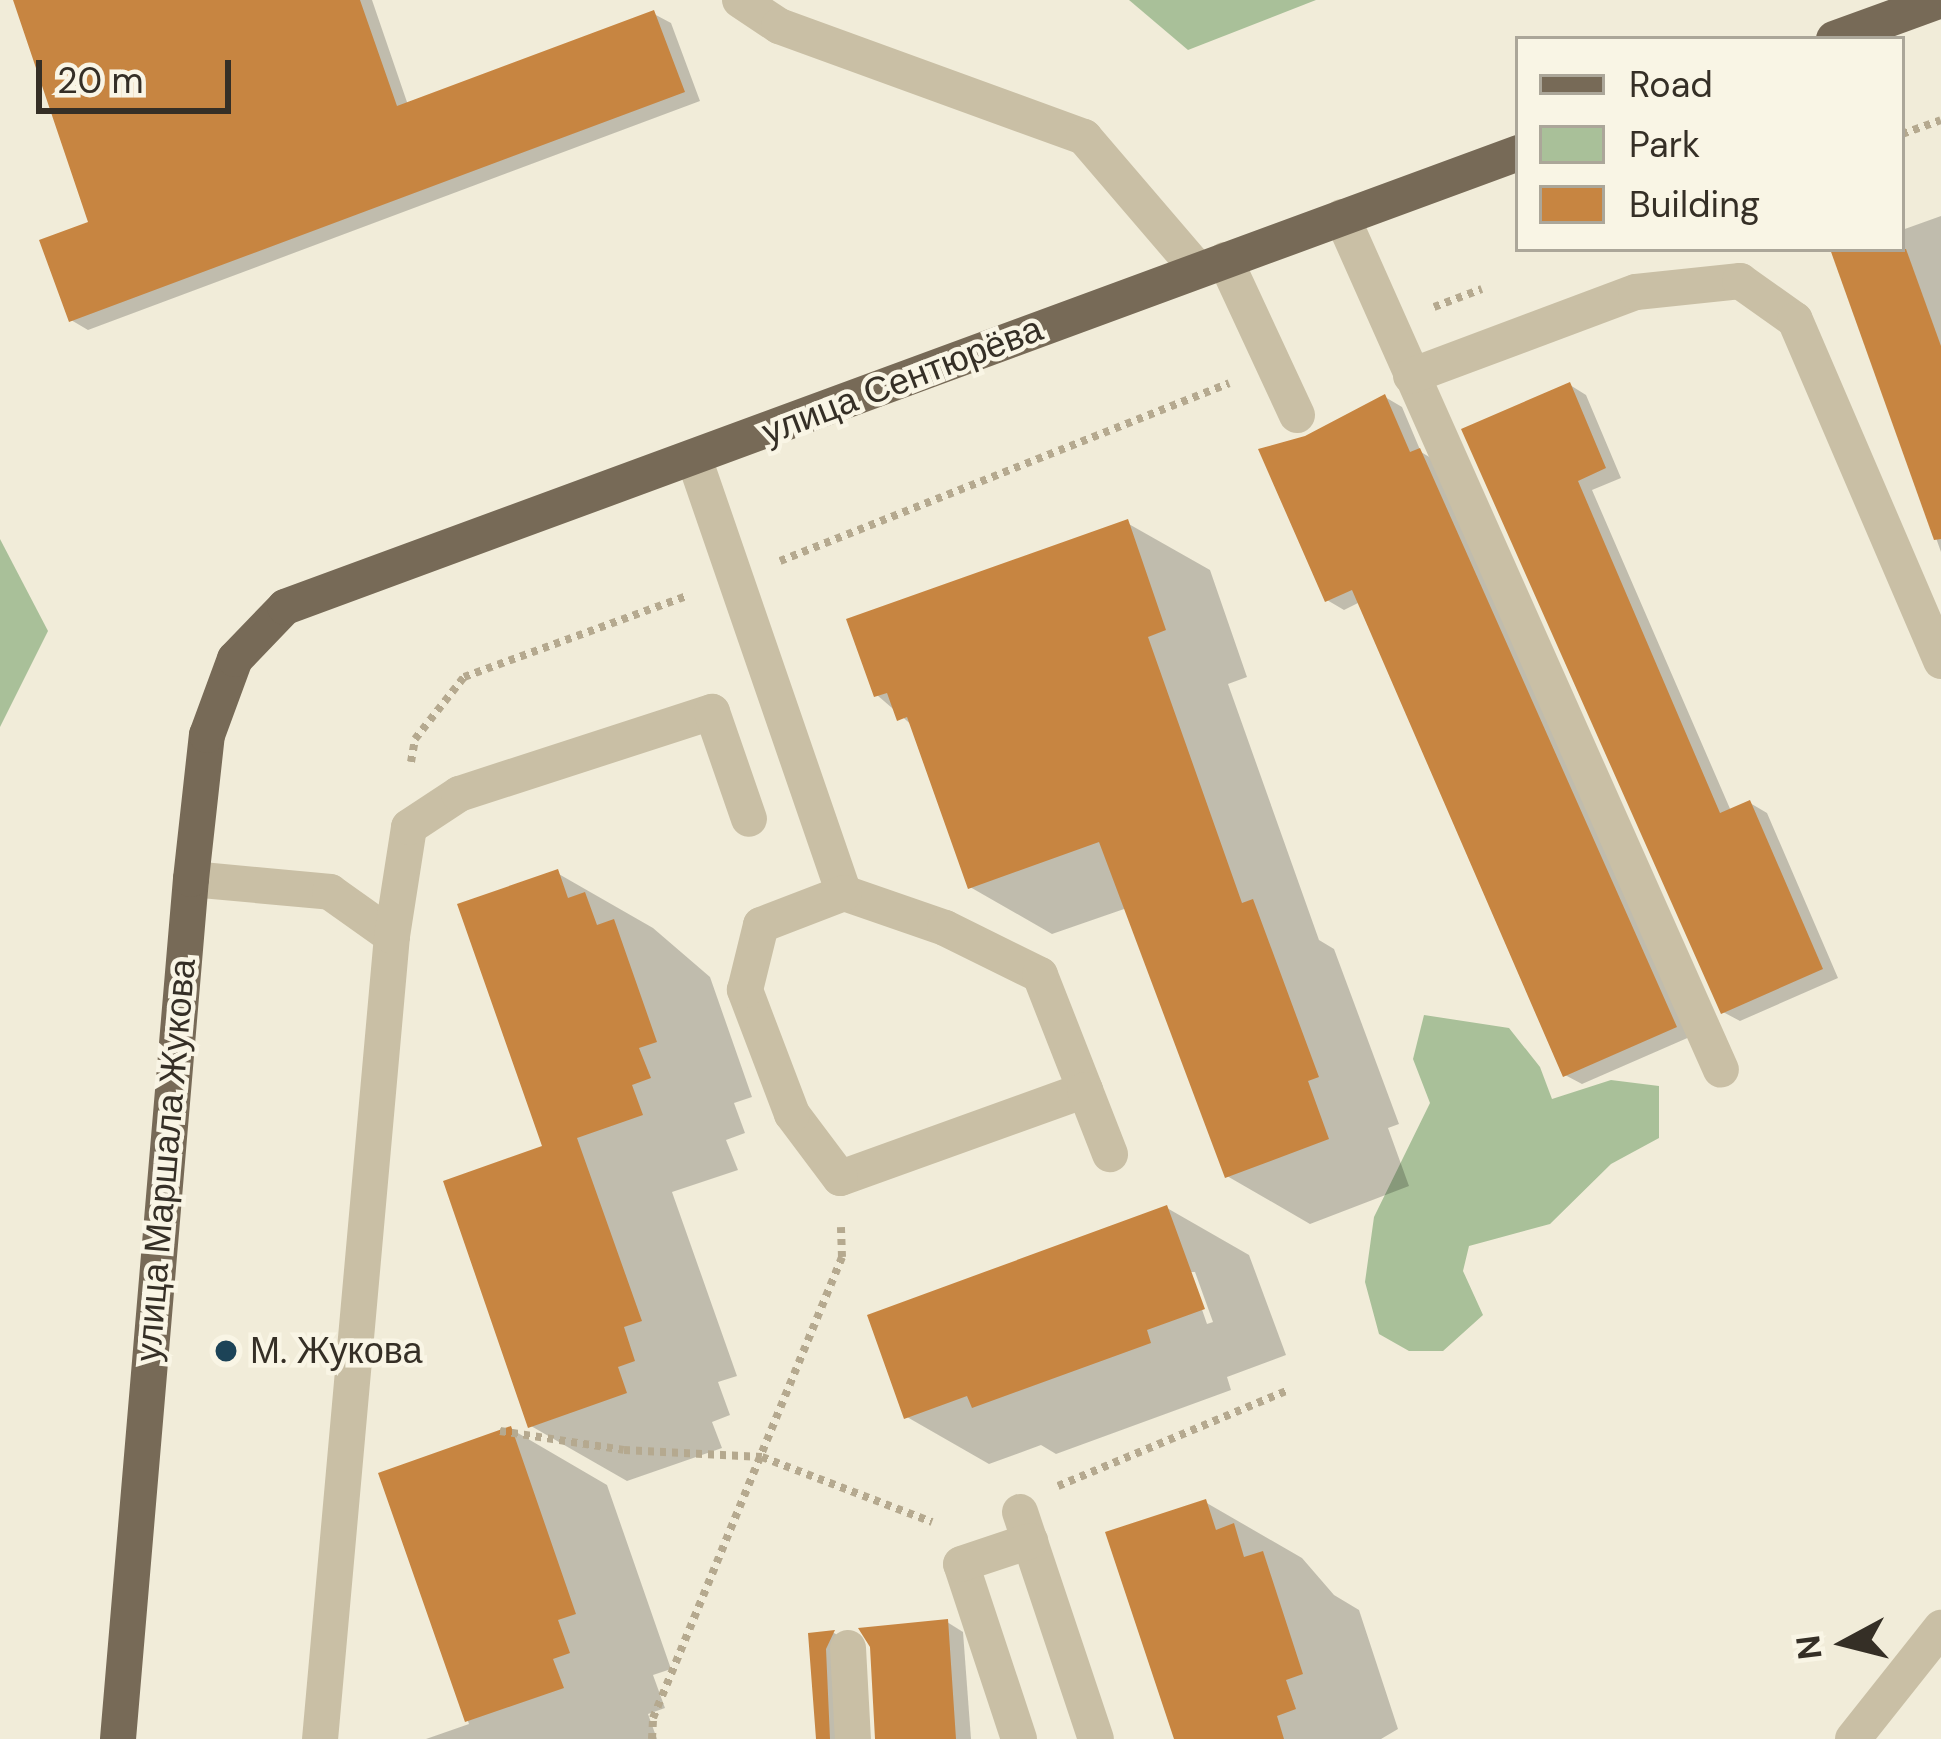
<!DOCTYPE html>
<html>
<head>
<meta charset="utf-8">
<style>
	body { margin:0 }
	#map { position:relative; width:1941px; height:1739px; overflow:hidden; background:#f1ecd9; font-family:"DM Sans",sans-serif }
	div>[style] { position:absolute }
	.green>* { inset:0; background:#a9c099 }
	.shadow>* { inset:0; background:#0003 }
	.building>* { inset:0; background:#c78541 }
	.path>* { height:8px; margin-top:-4px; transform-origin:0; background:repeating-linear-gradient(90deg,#b5a98f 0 6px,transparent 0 12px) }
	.minor>* { height:36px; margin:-18px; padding:0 18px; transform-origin:18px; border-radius:18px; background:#c9bfa5 }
	.major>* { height:36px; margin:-18px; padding:0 18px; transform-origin:18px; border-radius:18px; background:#776a57 }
	.dots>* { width:33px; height:33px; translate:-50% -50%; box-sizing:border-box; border:6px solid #f9f5e5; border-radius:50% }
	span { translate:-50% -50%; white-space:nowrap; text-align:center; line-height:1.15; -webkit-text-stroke:9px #f9f5e5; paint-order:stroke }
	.street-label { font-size:36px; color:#352f26 }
	.poi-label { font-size:36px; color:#352f26 }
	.left { translate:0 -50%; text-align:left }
	.legend { position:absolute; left:1515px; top:36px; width:390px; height:216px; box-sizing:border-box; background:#f9f5e5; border:3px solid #aba699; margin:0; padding:15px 21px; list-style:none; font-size:36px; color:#352f26 }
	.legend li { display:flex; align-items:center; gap:24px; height:60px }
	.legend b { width:60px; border:3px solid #aba699 }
	.north { position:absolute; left:1785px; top:1583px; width:120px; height:120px; -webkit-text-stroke:9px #f9f5e5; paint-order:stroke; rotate:263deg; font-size:33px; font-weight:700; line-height:48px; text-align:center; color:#352f26 }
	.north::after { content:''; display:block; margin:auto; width:42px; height:54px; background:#352f26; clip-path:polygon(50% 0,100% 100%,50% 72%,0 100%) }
	.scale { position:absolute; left:36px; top:60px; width:195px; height:54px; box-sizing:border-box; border:6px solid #352f26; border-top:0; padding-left:15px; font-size:36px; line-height:42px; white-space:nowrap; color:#352f26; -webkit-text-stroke:9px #f9f5e5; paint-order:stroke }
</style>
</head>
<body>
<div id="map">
	<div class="green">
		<div style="clip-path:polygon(1129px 0,1316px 0,1188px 50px)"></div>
		<div style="clip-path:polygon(0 539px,48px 631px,0 727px)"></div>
		<div style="clip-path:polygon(1424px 1015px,1509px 1028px,1540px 1067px,1552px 1099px,1611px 1080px,1659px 1086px,1659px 1138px,1611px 1164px,1550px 1224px,1469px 1246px,1463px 1271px,1483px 1315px,1443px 1351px,1409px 1351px,1379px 1334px,1365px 1282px,1374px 1217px,1430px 1103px,1413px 1059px)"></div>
	</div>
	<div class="shadow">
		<div style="clip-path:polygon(16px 0,372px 0,408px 105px,654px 14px,671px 23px,700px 101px,88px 330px,71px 320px,92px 223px)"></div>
		<div style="clip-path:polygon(1941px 216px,1941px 552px,1835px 254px,1902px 249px,1902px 230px)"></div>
		<div style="clip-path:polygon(1570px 385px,1586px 395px,1621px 478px,1592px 490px,1731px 811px,1750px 803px,1767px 813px,1838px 978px,1740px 1021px,1723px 1012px,1465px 431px)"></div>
		<div style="clip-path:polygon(1385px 397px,1402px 407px,1421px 452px,1436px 461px,1692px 1036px,1582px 1084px,1565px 1075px,1360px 602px,1344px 610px,1327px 600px,1306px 439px)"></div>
		<div style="clip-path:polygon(1127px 523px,1210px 570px,1247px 677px,1228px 684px,1319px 940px,1334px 949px,1399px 1124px,1388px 1128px,1409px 1186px,1310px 1224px,1227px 1176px,1127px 908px,1052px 934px,970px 887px,914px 727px,877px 695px)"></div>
		<div style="clip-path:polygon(557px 873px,653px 928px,710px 977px,752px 1097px,734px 1103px,745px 1133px,726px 1140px,738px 1170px,672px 1192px,737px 1376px,718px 1382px,730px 1415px,712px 1422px,722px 1448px,627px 1481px,531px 1426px)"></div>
		<div style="clip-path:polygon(evenodd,1167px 1208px,1249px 1255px,1286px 1355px,1227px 1377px,1231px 1390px,1056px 1454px,1041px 1445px,989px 1464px,907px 1417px,1167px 1208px,1189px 1272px,1195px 1272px,1213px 1322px,1207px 1324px,1189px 1272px)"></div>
		<div style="clip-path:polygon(511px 1429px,607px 1485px,671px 1669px,653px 1675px,665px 1708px,648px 1714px,657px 1739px,426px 1739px,469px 1724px,382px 1474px)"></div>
		<div style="clip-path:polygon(1205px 1502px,1302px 1558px,1334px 1595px,1359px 1610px,1398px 1729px,1381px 1739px,1177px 1739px)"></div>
		<div style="clip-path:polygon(947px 1622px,963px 1632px,971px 1739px,878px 1739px)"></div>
		<div style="clip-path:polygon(834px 1633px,849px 1642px,846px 1739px,819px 1739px,811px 1636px)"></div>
	</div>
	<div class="building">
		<div style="clip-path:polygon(13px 0,360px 0,397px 106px,654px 10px,685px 92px,69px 322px,39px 240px,88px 222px)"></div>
		<div style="clip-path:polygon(1830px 249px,1906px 249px,1941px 346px,1941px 539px,1934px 540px)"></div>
		<div style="clip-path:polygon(1570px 382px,1606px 468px,1578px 481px,1720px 813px,1750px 800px,1823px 969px,1721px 1014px,1461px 429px)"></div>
		<div style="clip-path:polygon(1385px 394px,1410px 452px,1420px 448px,1677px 1027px,1563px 1077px,1352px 590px,1325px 602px,1258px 449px,1305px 436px)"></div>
		<div style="clip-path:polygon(1128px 519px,1166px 630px,1148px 637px,1242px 903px,1253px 899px,1319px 1077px,1308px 1081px,1329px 1139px,1225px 1178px,1099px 842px,968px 889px,907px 717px,897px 721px,887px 693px,874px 697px,846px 619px)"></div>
		<div style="clip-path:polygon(558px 869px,568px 898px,585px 892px,597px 925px,614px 919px,657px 1042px,639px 1048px,651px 1078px,632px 1085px,643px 1115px,577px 1138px,642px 1321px,624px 1327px,635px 1361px,618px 1367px,627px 1393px,528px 1428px,443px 1181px,542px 1146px,457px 904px)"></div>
		<div style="clip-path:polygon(1167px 1205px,1205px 1309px,1147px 1330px,1151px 1343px,972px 1408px,967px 1396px,904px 1419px,867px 1315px)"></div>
		<div style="clip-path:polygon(511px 1426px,576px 1614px,558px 1620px,570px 1653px,553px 1659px,564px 1688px,465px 1722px,378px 1473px)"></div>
		<div style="clip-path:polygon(1206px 1499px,1216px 1530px,1234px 1523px,1244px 1557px,1263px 1551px,1303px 1674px,1286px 1680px,1296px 1709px,1277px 1716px,1284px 1739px,1174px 1739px,1105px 1532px)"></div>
		<div style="clip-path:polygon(948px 1619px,956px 1739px,875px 1739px,870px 1647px,858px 1628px)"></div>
		<div style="clip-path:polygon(835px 1630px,826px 1649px,830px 1739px,816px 1739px,808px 1633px)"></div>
	</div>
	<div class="path">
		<div style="left:1902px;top:134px;width:41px;rotate:-19.7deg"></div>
		<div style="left:1434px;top:307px;width:51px;rotate:-20.6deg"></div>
		<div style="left:780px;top:561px;width:483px;rotate:-21.6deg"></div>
		<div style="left:411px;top:762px;width:23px;rotate:-80deg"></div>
		<div style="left:415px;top:739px;width:79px;rotate:-51.7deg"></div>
		<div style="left:464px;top:677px;width:237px;rotate:-20deg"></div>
		<div style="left:500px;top:1431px;width:125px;rotate:8.7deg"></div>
		<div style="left:624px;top:1450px;width:138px;rotate:2.9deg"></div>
		<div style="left:762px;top:1457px;width:182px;rotate:20.9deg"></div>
		<div style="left:1058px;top:1486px;width:250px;rotate:-22.6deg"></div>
		<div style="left:652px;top:1739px;width:21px;rotate:-87deg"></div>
		<div style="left:653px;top:1718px;width:498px;rotate:-67.7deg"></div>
		<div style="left:842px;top:1257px;width:30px;rotate:-92deg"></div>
	</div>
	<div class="minor">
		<div style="left:740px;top:0;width:47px;rotate:33.7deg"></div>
		<div style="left:779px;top:26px;width:325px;rotate:20deg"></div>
		<div style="left:1084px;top:137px;width:175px;rotate:49.4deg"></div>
		<div style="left:1342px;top:217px;width:933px;rotate:66.04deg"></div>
		<div style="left:1225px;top:260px;width:171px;rotate:65.1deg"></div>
		<div style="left:1411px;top:376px;width:240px;rotate:-20.5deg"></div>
		<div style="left:1636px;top:292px;width:105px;rotate:-6deg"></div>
		<div style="left:1740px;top:281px;width:67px;rotate:35.3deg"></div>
		<div style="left:1795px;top:320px;width:371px;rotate:66.8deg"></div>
		<div style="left:694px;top:458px;width:460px;rotate:71deg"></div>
		<div style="left:844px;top:893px;width:107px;rotate:19.1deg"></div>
		<div style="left:945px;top:928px;width:106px;rotate:26.3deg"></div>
		<div style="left:1040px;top:975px;width:123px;rotate:68.6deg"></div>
		<div style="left:1085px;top:1090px;width:260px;rotate:160.2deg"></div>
		<div style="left:840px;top:1178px;width:80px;rotate:-126.9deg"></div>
		<div style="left:792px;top:1114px;width:133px;rotate:-110.8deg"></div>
		<div style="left:745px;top:990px;width:67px;rotate:-76.2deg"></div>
		<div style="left:761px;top:925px;width:89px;rotate:-21.1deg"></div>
		<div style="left:191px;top:879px;width:140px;rotate:5.3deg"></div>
		<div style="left:330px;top:892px;width:76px;rotate:35.4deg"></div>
		<div style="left:392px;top:936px;width:806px;rotate:95.12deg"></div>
		<div style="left:392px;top:936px;width:110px;rotate:-81.1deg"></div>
		<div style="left:409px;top:827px;width:60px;rotate:-33.4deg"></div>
		<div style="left:459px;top:794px;width:266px;rotate:-18deg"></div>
		<div style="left:712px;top:712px;width:113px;rotate:70.9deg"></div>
		<div style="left:1085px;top:1090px;width:69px;rotate:68.7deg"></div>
		<div style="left:1020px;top:1512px;width:239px;rotate:71.5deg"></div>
		<div style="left:848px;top:1648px;width:91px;rotate:86.9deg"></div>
		<div style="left:1019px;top:1739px;width:184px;rotate:-108.3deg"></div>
		<div style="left:961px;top:1564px;width:73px;rotate:-18.4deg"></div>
		<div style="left:1853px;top:1739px;width:142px;rotate:-51.6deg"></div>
	</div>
	<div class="major">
		<div style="left:1834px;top:39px;width:114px;rotate:-20deg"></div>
		<div style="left:118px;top:1739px;width:863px;rotate:-85.15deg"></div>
		<div style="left:191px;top:879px;width:145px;rotate:-83.7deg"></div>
		<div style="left:207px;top:735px;width:81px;rotate:-69.8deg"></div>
		<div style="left:235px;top:659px;width:72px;rotate:-46.1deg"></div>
		<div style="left:285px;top:607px;width:1314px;rotate:-20.21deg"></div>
	</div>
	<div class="dots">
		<div style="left:226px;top:1351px;background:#1c4357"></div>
	</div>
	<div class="street-label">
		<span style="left:902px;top:380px;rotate:-21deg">улица Сентюрёва</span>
		<span style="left:165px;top:1160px;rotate:-85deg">улица Маршала Жукова</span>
	</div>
	<div class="poi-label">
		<span class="left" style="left:250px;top:1351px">М. Жукова</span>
	</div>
	<ul class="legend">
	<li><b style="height:15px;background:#776a57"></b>Road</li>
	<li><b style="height:33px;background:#a9c099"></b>Park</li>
	<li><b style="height:33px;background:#c78541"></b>Building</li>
	</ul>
	<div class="north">N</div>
	<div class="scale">20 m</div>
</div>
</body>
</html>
